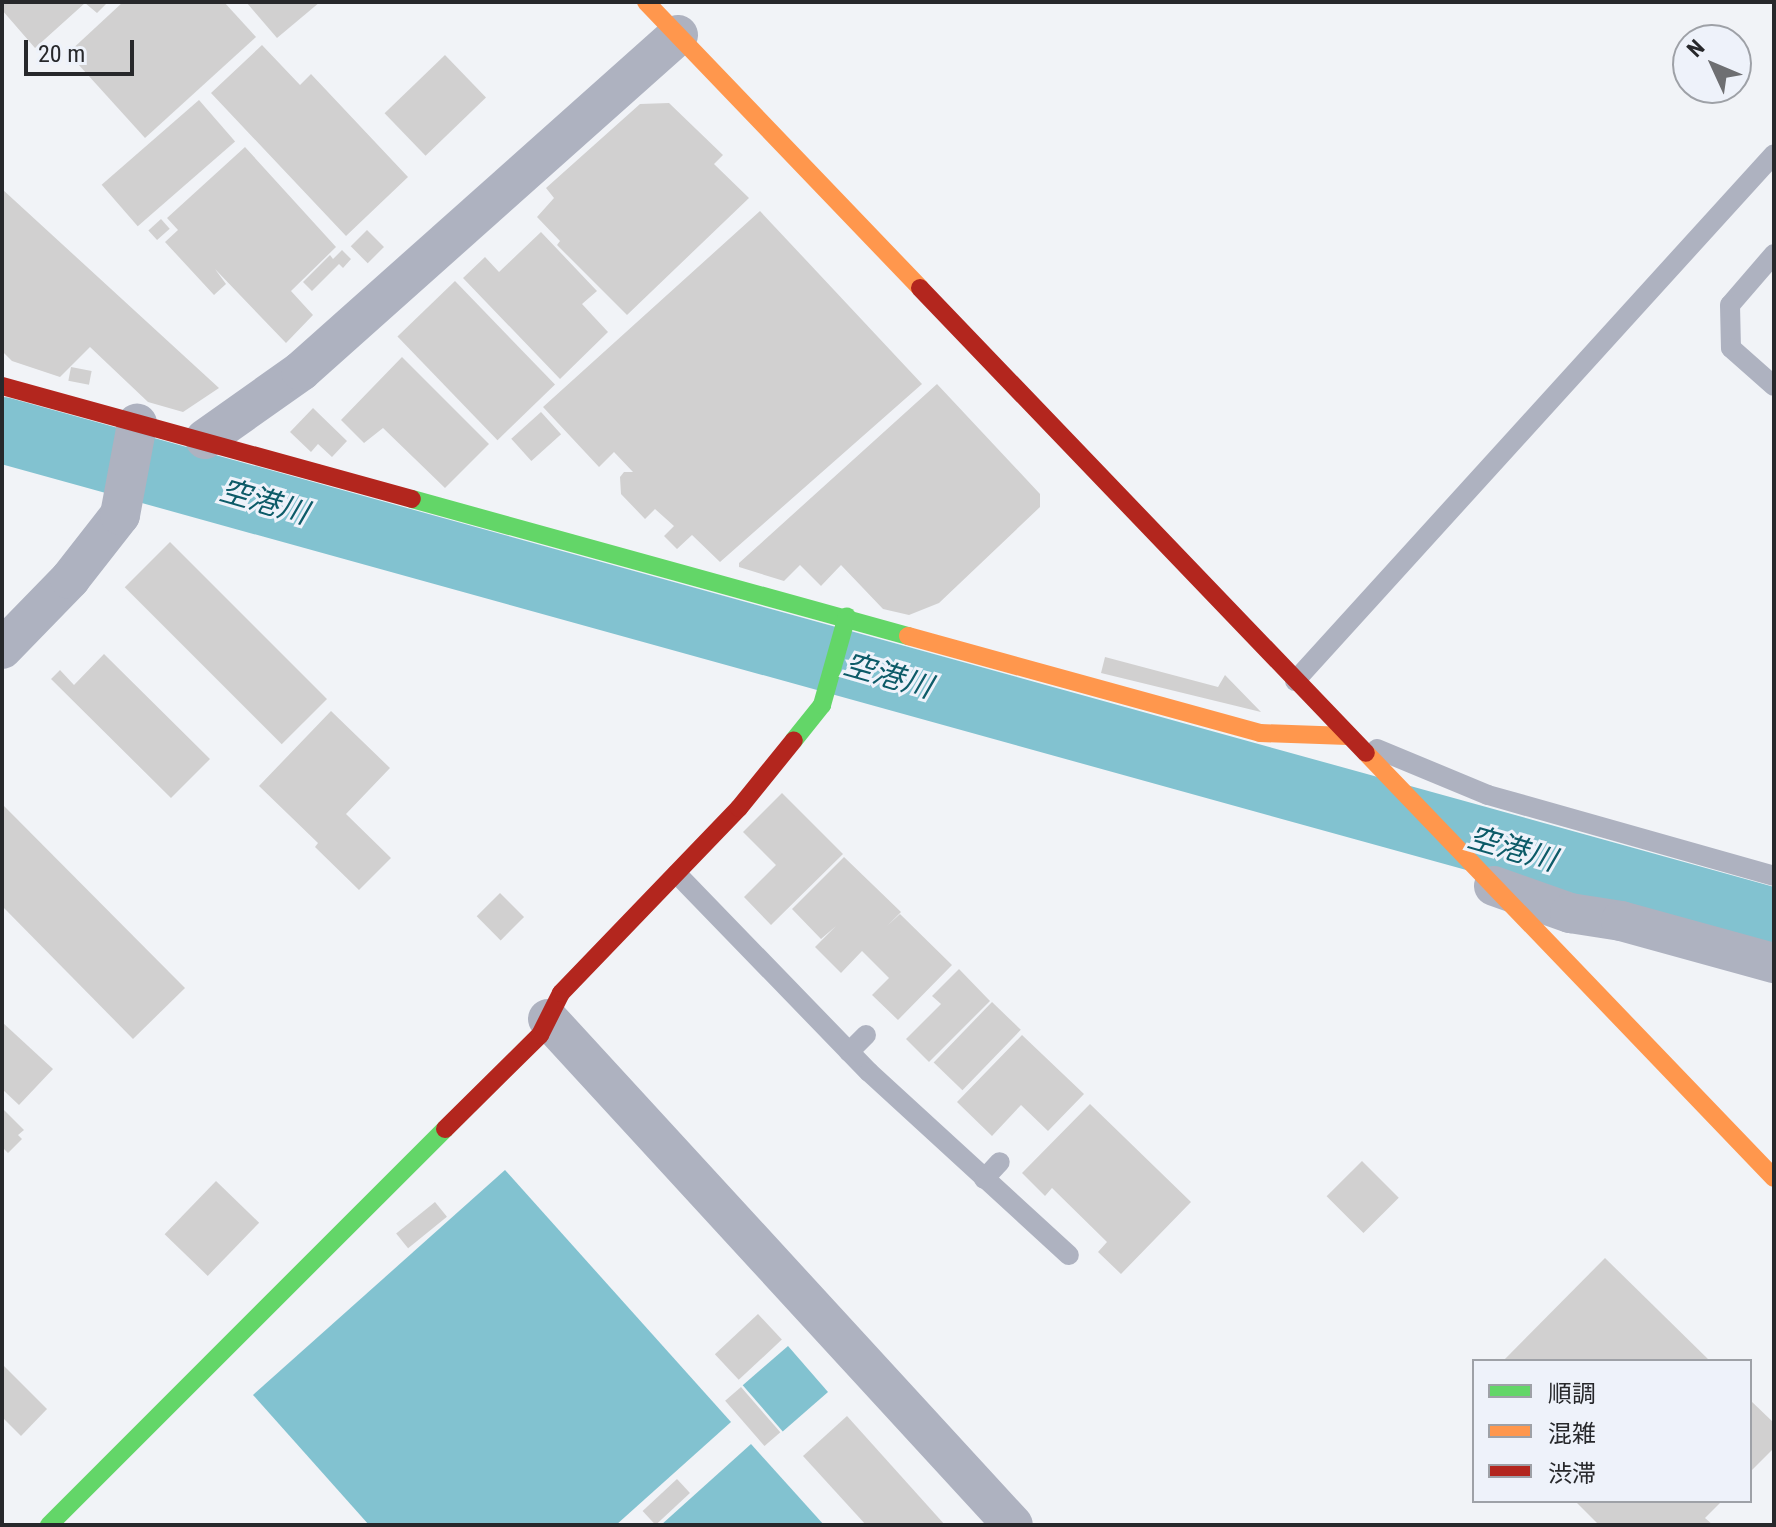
<!DOCTYPE html>
<html>
<head>
<meta charset="utf-8">
<style>
	body { margin:0 }
	#map { position:relative; width:1776px; height:1527px; overflow:hidden; background:#f1f3f7; font-family:"Roboto Condensed","Noto Sans JP",sans-serif }
	div>[style] { position:absolute }
	.water>* { inset:0; background:#82c2d0; transform-origin:0 0 }
	.river>* { height:66px; margin:-33px; padding:0 33px; transform-origin:33px; border-radius:33px; background:#82c2d0 }
	.building>* { inset:0; background:#d1d0d0; transform-origin:0 0 }
	.lane>* { height:20px; margin:-10px; padding:0 10px; transform-origin:10px; border-radius:10px; background:#aeb2c0 }
	.street>* { height:40px; margin:-20px; padding:0 20px; transform-origin:20px; border-radius:20px; background:#aeb2c0 }
	.fast>* { height:18px; margin:-9px; padding:0 9px; transform-origin:9px; border-radius:9px; background:#63d668 }
	.slow>* { height:18px; margin:-9px; padding:0 9px; transform-origin:9px; border-radius:9px; background:#ff974d }
	.jam>* { height:18px; margin:-9px; padding:0 9px; transform-origin:9px; border-radius:9px; background:#b3261e }
	span { translate:-50% -50%; white-space:nowrap; text-align:center; line-height:1.15; -webkit-text-stroke:6px #eef2fa; paint-order:stroke }
	.water-label { font-size:30px; color:#0d5b68; font-style:italic }
	.frame { position:absolute; inset:0; border:4px solid #27282b; pointer-events:none }
	.legend { position:absolute; left:1472px; top:1359px; width:280px; height:144px; box-sizing:border-box; background:#eef2fa; border:2px solid #9ea1a7; margin:0; padding:10px 14px; list-style:none; font-size:24px; color:#27282b }
	.legend li { display:flex; align-items:center; gap:16px; height:40px }
	.legend b { width:40px; border:2px solid #9ea1a7 }
	.north { position:absolute; left:1672px; top:24px; width:80px; height:80px; box-sizing:border-box; background:#eef2fa; border:2px solid #9ea1a7; border-radius:50%; rotate:314deg; font-size:22px; font-weight:700; line-height:32px; text-align:center; color:#27282b }
	.north::after { content:''; display:block; margin:auto; width:28px; height:36px; background:#6e6f72; clip-path:polygon(50% 0,100% 100%,50% 72%,0 100%) }
	.scale { position:absolute; left:24px; top:40px; width:110px; height:36px; box-sizing:border-box; border:4px solid #27282b; border-top:0; padding-left:10px; font-size:24px; line-height:28px; white-space:nowrap; color:#27282b; -webkit-text-stroke:6px #eef2fa; paint-order:stroke }
</style>
</head>
<body>
<div id="map">
	<div class="water">
		<div style="clip-path:polygon(505px 1170px,731px 1422px,616px 1525px,369px 1525px,253px 1395px)"></div>
		<div style="left:788px;top:1346px;width:61px;height:60px;rotate:49deg"></div>
		<div style="clip-path:polygon(751px 1444px,824px 1525px,661px 1525px)"></div>
	</div>
	<div class="river">
		<div style="left:2px;top:430px;width:1839px;rotate:15.49deg"></div>
	</div>
	<div class="building">
		<div style="clip-path:polygon(2px 2px,108px 2px,97px 13px,85px 3px,35px 48px,2px 10px)"></div>
		<div style="clip-path:polygon(123px 2px,224px 2px,256px 37px,145px 138px,68px 53px)"></div>
		<div style="clip-path:polygon(246px 2px,320px 2px,277px 38px)"></div>
		<div style="clip-path:polygon(262px 45px,300px 85px,311px 74px,408px 177px,346px 236px,211px 93px)"></div>
		<div style="left:445px;top:55px;width:59px;height:84px;rotate:46deg"></div>
		<div style="left:199px;top:100px;width:55px;height:129px;rotate:49deg"></div>
		<div style="clip-path:polygon(669px 103px,723px 155px,714px 164px,749px 198px,627px 315px,557px 245px,560px 241px,537px 217px,554px 198px,546px 188px,640px 104px)"></div>
		<div style="clip-path:polygon(245px 147px,336px 247px,291px 291px,313px 315px,286px 343px,215px 269px,226px 284px,214px 295px,165px 242px,178px 230px,167px 218px)"></div>
		<div style="clip-path:polygon(2px 189px,219px 388px,183px 412px,148px 402px,90px 347px,60px 377px,12px 361px,2px 351px)"></div>
		<div style="clip-path:polygon(760px 211px,922px 384px,720px 562px,692px 535px,677px 549px,664px 536px,674px 526px,655px 509px,645px 519px,621px 494px,620px 477px,624px 472px,633px 472px,614px 452px,599px 467px,543px 407px)"></div>
		<div style="left:161px;top:219px;width:13px;height:17px;rotate:48deg"></div>
		<div style="left:367px;top:230px;width:24px;height:23px;rotate:45deg"></div>
		<div style="clip-path:polygon(541px 232px,597px 291px,582px 304px,608px 332px,560px 379px,463px 278px,485px 257px,499px 272px)"></div>
		<div style="clip-path:polygon(342px 250px,351px 259px,343px 268px,339px 264px,312px 291px,303px 282px,330px 255px,333px 259px)"></div>
		<div style="left:455px;top:281px;width:144px;height:80px;rotate:46deg"></div>
		<div style="clip-path:polygon(402px 357px,489px 444px,445px 488px,383px 428px,364px 443px,341px 420px)"></div>
		<div style="left:71px;top:367px;width:21px;height:14px;rotate:11deg"></div>
		<div style="clip-path:polygon(937px 384px,1040px 494px,1040px 507px,939px 603px,909px 615px,883px 609px,841px 565px,821px 586px,800px 565px,784px 581px,739px 567px,739px 563px)"></div>
		<div style="clip-path:polygon(313px 408px,347px 441px,332px 457px,318px 444px,311px 452px,290px 432px)"></div>
		<div style="left:541px;top:412px;width:30px;height:40px;rotate:48deg"></div>
		<div style="left:170px;top:542px;width:222px;height:64px;rotate:45deg"></div>
		<div style="clip-path:polygon(104px 654px,210px 759px,171px 798px,51px 679px,60px 670px,74px 685px)"></div>
		<div style="clip-path:polygon(1105px 657px,1218px 687px,1225px 675px,1261px 712px,1101px 673px)"></div>
		<div style="clip-path:polygon(331px 711px,390px 768px,346px 814px,391px 858px,359px 890px,315px 847px,318px 843px,259px 786px)"></div>
		<div style="clip-path:polygon(782px 793px,843px 854px,771px 925px,744px 897px,776px 865px,743px 832px)"></div>
		<div style="clip-path:polygon(2px 804px,185px 988px,133px 1039px,2px 906px)"></div>
		<div style="clip-path:polygon(844px 857px,901px 912px,887px 926px,900px 914px,952px 965px,898px 1020px,872px 995px,889px 978px,862px 951px,841px 973px,815px 947px,836px 926px,821px 939px,792px 909px)"></div>
		<div style="left:500px;top:893px;width:34px;height:33px;rotate:45deg"></div>
		<div style="clip-path:polygon(959px 969px,990px 1001px,929px 1062px,906px 1039px,941px 1004px,932px 996px)"></div>
		<div style="left:992px;top:1002px;width:40px;height:84px;rotate:44deg"></div>
		<div style="clip-path:polygon(2px 1022px,53px 1069px,19px 1105px,2px 1089px)"></div>
		<div style="clip-path:polygon(1022px 1035px,1084px 1094px,1048px 1131px,1021px 1105px,992px 1136px,957px 1102px)"></div>
		<div style="clip-path:polygon(1090px 1104px,1191px 1202px,1121px 1274px,1098px 1252px,1107px 1242px,1052px 1188px,1045px 1196px,1022px 1173px)"></div>
		<div style="clip-path:polygon(2px 1108px,24px 1130px,18px 1135px,22px 1139px,8px 1153px,2px 1147px)"></div>
		<div style="left:1362px;top:1161px;width:52px;height:50px;rotate:45deg"></div>
		<div style="left:216px;top:1181px;width:60px;height:74px;rotate:44deg"></div>
		<div style="left:435px;top:1202px;width:19px;height:50px;rotate:51deg"></div>
		<div style="clip-path:polygon(1605px 1258px,1710px 1361px,1503px 1361px)"></div>
		<div style="left:758px;top:1314px;width:35px;height:59px;rotate:47deg"></div>
		<div style="clip-path:polygon(2px 1364px,47px 1409px,21px 1436px,2px 1417px)"></div>
		<div style="left:741px;top:1387px;width:60px;height:21px;rotate:49deg"></div>
		<div style="clip-path:polygon(1750px 1400px,1774px 1423px,1774px 1448px,1750px 1472px)"></div>
		<div style="clip-path:polygon(847px 1416px,945px 1525px,866px 1525px,803px 1456px)"></div>
		<div style="left:677px;top:1479px;width:19px;height:47px;rotate:47deg"></div>
		<div style="clip-path:polygon(1575px 1501px,1722px 1501px,1705px 1518px,1713px 1525px,1599px 1525px)"></div>
	</div>
	<div class="lane">
		<div style="left:1774px;top:254px;width:67px;rotate:130.8deg"></div>
		<div style="left:1730px;top:305px;width:43px;rotate:88.7deg"></div>
		<div style="left:1731px;top:348px;width:57px;rotate:41.5deg"></div>
		<div style="left:1295px;top:681px;width:712px;rotate:-47.73deg"></div>
		<div style="left:1377px;top:749px;width:120px;rotate:22.5deg"></div>
		<div style="left:1488px;top:795px;width:297px;rotate:15.8deg"></div>
		<div style="left:677px;top:874px;width:276px;rotate:45.9deg"></div>
		<div style="left:869px;top:1072px;width:271px;rotate:42.5deg"></div>
		<div style="left:849px;top:1052px;width:24px;rotate:-45deg"></div>
		<div style="left:984px;top:1179px;width:23px;rotate:-47deg"></div>
	</div>
	<div class="street">
		<div style="left:205px;top:439px;width:118px;rotate:-35.3deg"></div>
		<div style="left:301px;top:371px;width:505px;rotate:-41.71deg"></div>
		<div style="left:2px;top:649px;width:98px;rotate:-45.8deg"></div>
		<div style="left:70px;top:579px;width:81px;rotate:-52deg"></div>
		<div style="left:120px;top:515px;width:93px;rotate:-79.4deg"></div>
		<div style="left:1494px;top:886px;width:81px;rotate:19.6deg"></div>
		<div style="left:1570px;top:913px;width:52px;rotate:8.9deg"></div>
		<div style="left:1621px;top:921px;width:159px;rotate:15.4deg"></div>
		<div style="left:548px;top:1019px;width:687px;rotate:47.42deg"></div>
	</div>
	<div class="fast">
		<div style="left:412px;top:499px;width:515px;rotate:15.44deg"></div>
		<div style="left:794px;top:740px;width:45px;rotate:-51.3deg"></div>
		<div style="left:822px;top:705px;width:92px;rotate:-74.3deg"></div>
		<div style="left:49px;top:1525px;width:560px;rotate:-45deg"></div>
	</div>
	<div class="slow">
		<div style="left:646px;top:2px;width:396px;rotate:46.2deg"></div>
		<div style="left:908px;top:636px;width:365px;rotate:15.4deg"></div>
		<div style="left:1260px;top:733px;width:88px;rotate:2deg"></div>
		<div style="left:1366px;top:753px;width:589px;rotate:46.17deg"></div>
	</div>
	<div class="jam">
		<div style="left:920px;top:288px;width:644px;rotate:46.19deg"></div>
		<div style="left:2px;top:386px;width:425px;rotate:15.4deg"></div>
		<div style="left:445px;top:1129px;width:134px;rotate:-44.7deg"></div>
		<div style="left:540px;top:1035px;width:47px;rotate:-63.4deg"></div>
		<div style="left:561px;top:993px;width:257px;rotate:-46.1deg"></div>
		<div style="left:739px;top:808px;width:87px;rotate:-51deg"></div>
	</div>
	<div class="water-label">
		<span style="left:264px;top:502px;rotate:16deg">空港川</span>
		<span style="left:888px;top:676px;rotate:16deg">空港川</span>
		<span style="left:1512px;top:849px;rotate:16deg">空港川</span>
	</div>
	<div class="frame"></div>
	<ul class="legend">
	<li><b style="height:10px;background:#63d668"></b>順調</li>
	<li><b style="height:10px;background:#ff974d"></b>混雑</li>
	<li><b style="height:10px;background:#b3261e"></b>渋滞</li>
	</ul>
	<div class="north">N</div>
	<div class="scale">20 m</div>
</div>
</body>
</html>
